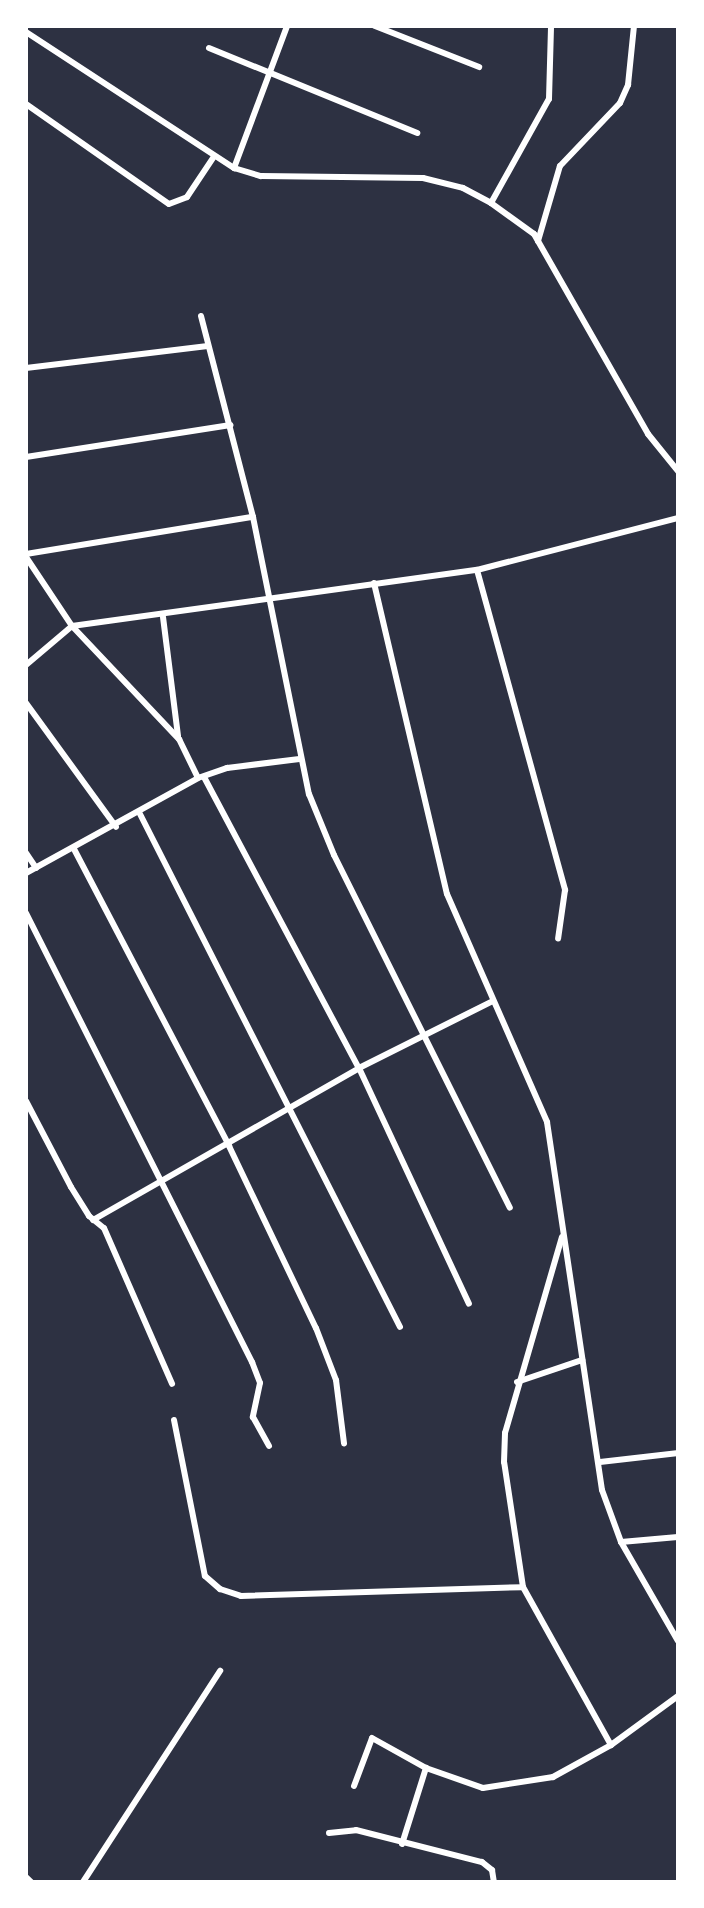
<!DOCTYPE html>
<html>
<head>
<meta charset="utf-8">
<style>
	body { margin:0 }
	#map { position:relative; width:704px; height:1908px; overflow:hidden; background:#2d3142; font-family:Literata,serif }
	div>[style] { position:absolute }
	.minor>* { height:6px; margin:-3px; padding:0 3px; transform-origin:3px; border-radius:3px; background:#fff }
	span { translate:-50% -50%; white-space:nowrap; text-align:center; line-height:1.15; -webkit-text-stroke:6px #fff; paint-order:stroke }
	.frame { position:absolute; inset:0; border:28px solid #fff; pointer-events:none }
</style>
</head>
<body>
<div id="map">
	<div class="minor">
		<div style="left:375px;top:26px;width:112px;rotate:21.5deg"></div>
		<div style="left:26px;top:32px;width:249px;rotate:33.2deg"></div>
		<div style="left:234px;top:168px;width:28px;rotate:17deg"></div>
		<div style="left:261px;top:176px;width:162px;rotate:0.7deg"></div>
		<div style="left:423px;top:178px;width:41px;rotate:14deg"></div>
		<div style="left:463px;top:188px;width:32px;rotate:28deg"></div>
		<div style="left:491px;top:203px;width:53px;rotate:35.8deg"></div>
		<div style="left:534px;top:234px;width:230px;rotate:60.3deg"></div>
		<div style="left:648px;top:434px;width:48px;rotate:51deg"></div>
		<div style="left:209px;top:48px;width:225px;rotate:22.2deg"></div>
		<div style="left:26px;top:104px;width:174px;rotate:35deg"></div>
		<div style="left:169px;top:204px;width:19px;rotate:-21deg"></div>
		<div style="left:187px;top:197px;width:47px;rotate:-56.3deg"></div>
		<div style="left:234px;top:168px;width:152px;rotate:-69.5deg"></div>
		<div style="left:491px;top:203px;width:119px;rotate:-60.9deg"></div>
		<div style="left:549px;top:99px;width:73px;rotate:-88.4deg"></div>
		<div style="left:538px;top:241px;width:78px;rotate:-73.7deg"></div>
		<div style="left:560px;top:166px;width:87px;rotate:-46.4deg"></div>
		<div style="left:620px;top:103px;width:20px;rotate:-66deg"></div>
		<div style="left:628px;top:85px;width:59px;rotate:-84.2deg"></div>
		<div style="left:201px;top:316px;width:208px;rotate:75.5deg"></div>
		<div style="left:253px;top:517px;width:283px;rotate:78.6deg"></div>
		<div style="left:309px;top:794px;width:66px;rotate:67.7deg"></div>
		<div style="left:334px;top:855px;width:394px;rotate:63.5deg"></div>
		<div style="left:26px;top:368px;width:183px;rotate:-6.9deg"></div>
		<div style="left:26px;top:457px;width:207px;rotate:-8.9deg"></div>
		<div style="left:26px;top:554px;width:230px;rotate:-9.3deg"></div>
		<div style="left:26px;top:557px;width:83px;rotate:56.3deg"></div>
		<div style="left:72px;top:626px;width:156px;rotate:46.6deg"></div>
		<div style="left:179px;top:739px;width:43px;rotate:64deg"></div>
		<div style="left:477px;top:570px;width:332px;rotate:74.6deg"></div>
		<div style="left:565px;top:890px;width:49px;rotate:98.1deg"></div>
		<div style="left:374px;top:583px;width:319px;rotate:76.8deg"></div>
		<div style="left:447px;top:894px;width:249px;rotate:66.3deg"></div>
		<div style="left:547px;top:1122px;width:372px;rotate:81.5deg"></div>
		<div style="left:602px;top:1490px;width:55px;rotate:69.9deg"></div>
		<div style="left:621px;top:1542px;width:114px;rotate:60.1deg"></div>
		<div style="left:163px;top:617px;width:120px;rotate:82.8deg"></div>
		<div style="left:26px;top:665px;width:60px;rotate:-40.3deg"></div>
		<div style="left:72px;top:626px;width:409px;rotate:-7.9deg"></div>
		<div style="left:477px;top:570px;width:208px;rotate:-14.5deg"></div>
		<div style="left:26px;top:703px;width:153px;rotate:54deg"></div>
		<div style="left:204px;top:777px;width:330px;rotate:62deg"></div>
		<div style="left:359px;top:1068px;width:260px;rotate:65deg"></div>
		<div style="left:140px;top:814px;width:575px;rotate:63.12deg"></div>
		<div style="left:74px;top:849px;width:335px;rotate:62.4deg"></div>
		<div style="left:229px;top:1146px;width:202px;rotate:64.5deg"></div>
		<div style="left:316px;top:1328px;width:56px;rotate:69deg"></div>
		<div style="left:336px;top:1380px;width:64px;rotate:82.8deg"></div>
		<div style="left:26px;top:853px;width:18px;rotate:56deg"></div>
		<div style="left:26px;top:873px;width:196px;rotate:-28.9deg"></div>
		<div style="left:198px;top:778px;width:31px;rotate:-19deg"></div>
		<div style="left:227px;top:768px;width:73px;rotate:-7.1deg"></div>
		<div style="left:26px;top:913px;width:503px;rotate:63.28deg"></div>
		<div style="left:252px;top:1362px;width:22px;rotate:69deg"></div>
		<div style="left:260px;top:1383px;width:35px;rotate:102deg"></div>
		<div style="left:253px;top:1417px;width:33px;rotate:61deg"></div>
		<div style="left:26px;top:1101px;width:97px;rotate:62.4deg"></div>
		<div style="left:71px;top:1187px;width:34px;rotate:58deg"></div>
		<div style="left:89px;top:1216px;width:19px;rotate:39deg"></div>
		<div style="left:104px;top:1228px;width:170px;rotate:66.4deg"></div>
		<div style="left:93px;top:1220px;width:306px;rotate:-29.7deg"></div>
		<div style="left:359px;top:1068px;width:150px;rotate:-26.6deg"></div>
		<div style="left:517px;top:1382px;width:69px;rotate:-18.7deg"></div>
		<div style="left:174px;top:1420px;width:159px;rotate:78.8deg"></div>
		<div style="left:205px;top:1576px;width:20px;rotate:41deg"></div>
		<div style="left:220px;top:1589px;width:22px;rotate:18deg"></div>
		<div style="left:241px;top:1596px;width:282px;rotate:-1.8deg"></div>
		<div style="left:523px;top:1587px;width:181px;rotate:60.9deg"></div>
		<div style="left:600px;top:1462px;width:79px;rotate:-6.6deg"></div>
		<div style="left:621px;top:1542px;width:57px;rotate:-5deg"></div>
		<div style="left:523px;top:1587px;width:126px;rotate:-98.6deg"></div>
		<div style="left:504px;top:1462px;width:29px;rotate:-88deg"></div>
		<div style="left:505px;top:1433px;width:204px;rotate:-73.8deg"></div>
		<div style="left:354px;top:1786px;width:51px;rotate:-69.4deg"></div>
		<div style="left:372px;top:1738px;width:62px;rotate:29.1deg"></div>
		<div style="left:426px;top:1768px;width:60px;rotate:19.3deg"></div>
		<div style="left:483px;top:1788px;width:71px;rotate:-8.9deg"></div>
		<div style="left:553px;top:1777px;width:66px;rotate:-28.9deg"></div>
		<div style="left:611px;top:1745px;width:83px;rotate:-36.2deg"></div>
		<div style="left:329px;top:1833px;width:27px;rotate:-6deg"></div>
		<div style="left:356px;top:1830px;width:130px;rotate:14.3deg"></div>
		<div style="left:482px;top:1862px;width:13px;rotate:39deg"></div>
		<div style="left:492px;top:1870px;width:12px;rotate:81deg"></div>
		<div style="left:402px;top:1844px;width:80px;rotate:-72.5deg"></div>
		<div style="left:26px;top:1877px;width:7px;rotate:45deg"></div>
		<div style="left:83px;top:1882px;width:252px;rotate:-57deg"></div>
	</div>
	<div class="frame"></div>
</div>
</body>
</html>
